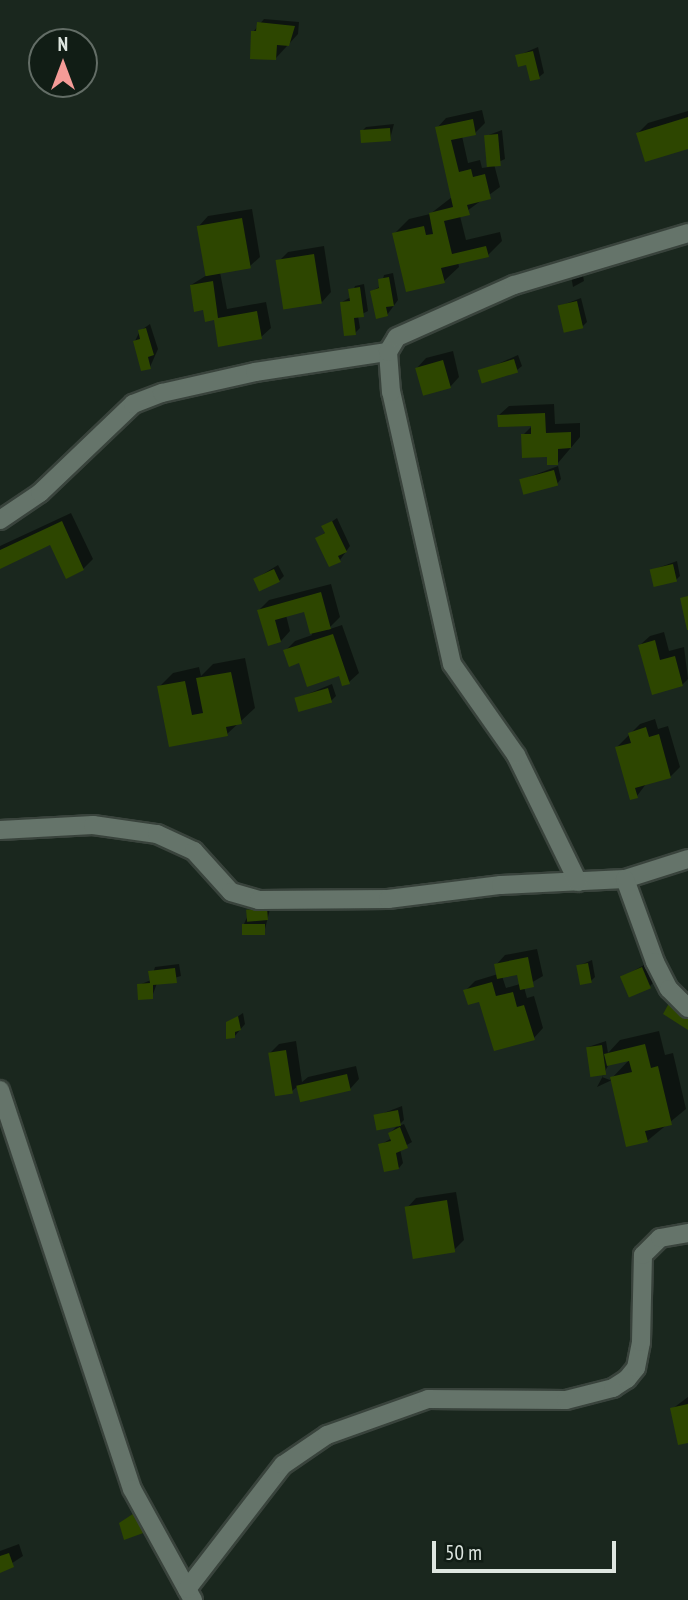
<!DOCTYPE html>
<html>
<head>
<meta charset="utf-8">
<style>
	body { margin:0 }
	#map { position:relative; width:688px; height:1600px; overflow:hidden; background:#1a271e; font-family:"PT Sans Narrow",sans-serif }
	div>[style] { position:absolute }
	.shadow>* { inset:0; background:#0007 }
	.building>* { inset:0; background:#2d4600; transform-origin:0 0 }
	.roads { filter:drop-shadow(2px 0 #39433c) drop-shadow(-2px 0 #39433c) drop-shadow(0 2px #39433c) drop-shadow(0 -2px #39433c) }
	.street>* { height:18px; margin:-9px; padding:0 9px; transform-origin:9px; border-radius:9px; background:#65746a }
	span { translate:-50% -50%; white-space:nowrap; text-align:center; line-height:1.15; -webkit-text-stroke:6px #111d15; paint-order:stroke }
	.north { position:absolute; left:28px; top:28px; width:70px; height:70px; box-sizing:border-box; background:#111d15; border:2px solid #636d66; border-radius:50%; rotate:0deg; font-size:19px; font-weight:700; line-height:28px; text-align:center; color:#dee6e0 }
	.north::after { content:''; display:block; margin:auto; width:24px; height:32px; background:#f59b97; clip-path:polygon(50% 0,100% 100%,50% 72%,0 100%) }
	.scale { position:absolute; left:432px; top:1541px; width:184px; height:32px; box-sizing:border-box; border:4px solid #dee6e0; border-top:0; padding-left:9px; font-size:21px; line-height:24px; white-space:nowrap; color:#dee6e0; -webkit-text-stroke:5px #111d15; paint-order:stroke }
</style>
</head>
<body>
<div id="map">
	<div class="shadow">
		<div style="clip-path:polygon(264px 19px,299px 22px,298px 34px,276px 58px,253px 32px)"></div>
		<div style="clip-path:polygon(538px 47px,544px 73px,539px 77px,517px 56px)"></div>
		<div style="clip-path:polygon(482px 110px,485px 123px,475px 133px,462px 136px,468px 163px,480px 160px,482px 168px,489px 167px,486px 136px,502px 130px,505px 159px,494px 164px,500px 187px,460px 216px,466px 240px,500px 232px,502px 241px,488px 255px,458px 262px,459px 267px,444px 281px,394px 234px,409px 219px,430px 214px,452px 197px,437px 128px,446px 118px)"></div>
		<div style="clip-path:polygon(688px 111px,688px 147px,638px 133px,648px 123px)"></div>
		<div style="clip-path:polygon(394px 124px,390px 139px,362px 131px,366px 127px)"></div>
		<div style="clip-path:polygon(252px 209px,260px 257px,250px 266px,220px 272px,227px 309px,266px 302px,271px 328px,261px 337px,215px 318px,191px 285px,207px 275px,199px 226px,208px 216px)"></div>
		<div style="clip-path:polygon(324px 246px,331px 292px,322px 302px,278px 262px,288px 252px)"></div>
		<div style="clip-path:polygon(581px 265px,584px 281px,573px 287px,570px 270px)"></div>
		<div style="clip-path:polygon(393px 273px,398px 300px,387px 315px,372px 291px,381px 286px,384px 275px)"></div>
		<div style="clip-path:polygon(364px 284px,368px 311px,358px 316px,360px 328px,355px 333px,342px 302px,351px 297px,355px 286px)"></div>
		<div style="clip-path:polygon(581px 298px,587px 322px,583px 326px,560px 306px)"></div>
		<div style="clip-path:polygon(150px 324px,158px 349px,150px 367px,135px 341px,140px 331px)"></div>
		<div style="clip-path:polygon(453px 351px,459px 377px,450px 387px,417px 368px,426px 358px)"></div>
		<div style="clip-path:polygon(518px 355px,522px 366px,517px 370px,480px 372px)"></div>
		<div style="clip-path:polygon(554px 404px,555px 424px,580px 423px,580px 437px,558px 463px,523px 435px,534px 424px,499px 415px,509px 406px)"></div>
		<div style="clip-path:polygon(558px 466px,561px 479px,557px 484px,521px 480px)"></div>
		<div style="clip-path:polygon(71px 513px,93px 559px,83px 569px,50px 543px,0 567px,0 546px)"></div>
		<div style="clip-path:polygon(337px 518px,350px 546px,340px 560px,317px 538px,326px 532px,324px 527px)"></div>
		<div style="clip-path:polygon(677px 561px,680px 576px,676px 580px,652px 570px)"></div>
		<div style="clip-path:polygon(278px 565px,284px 576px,279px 581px,255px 579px)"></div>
		<div style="clip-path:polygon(331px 584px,340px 617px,327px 630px,342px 625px,359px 673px,349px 682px,340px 674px,285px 651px,295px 641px,312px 635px,305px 610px,286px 615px,290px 631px,281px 641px,259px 610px,269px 600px)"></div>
		<div style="clip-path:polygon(664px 632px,669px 651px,684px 647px,688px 679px,682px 685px,640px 645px,650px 636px)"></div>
		<div style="clip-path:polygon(245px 658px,255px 708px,227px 734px,171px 745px,159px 687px,173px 673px,199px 667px,201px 676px,213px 664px)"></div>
		<div style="clip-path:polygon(332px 684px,336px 696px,331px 701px,296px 699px)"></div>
		<div style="clip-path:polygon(655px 719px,658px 729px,668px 726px,680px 767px,670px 777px,646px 784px,637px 796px,617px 747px,640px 724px)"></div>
		<div style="clip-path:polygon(271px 905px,264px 933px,244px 924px,252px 906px)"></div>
		<div style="clip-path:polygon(evenodd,537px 949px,543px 976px,524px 987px,527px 998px,534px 996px,543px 1028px,534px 1038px,465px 991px,475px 981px,498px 974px,496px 965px,505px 955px,537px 949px,518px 972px,520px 984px,506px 988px,502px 976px,518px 972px)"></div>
		<div style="clip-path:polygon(592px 960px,595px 977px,591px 981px,578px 966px)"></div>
		<div style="clip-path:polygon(179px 964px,181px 976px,157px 983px,152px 997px,139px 985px,151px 980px,155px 967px)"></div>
		<div style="clip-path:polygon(646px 964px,654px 982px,650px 986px,622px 977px)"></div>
		<div style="clip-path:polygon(243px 1013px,245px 1024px,234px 1037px,228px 1023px)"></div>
		<div style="clip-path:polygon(evenodd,659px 1031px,665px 1055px,673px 1053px,686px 1109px,647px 1141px,612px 1080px,597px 1087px,604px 1074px,588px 1047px,606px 1041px,608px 1053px,620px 1040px,659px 1031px,630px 1059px,610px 1080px,602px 1077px,609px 1064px,630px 1059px)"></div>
		<div style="clip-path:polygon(296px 1041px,302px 1082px,308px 1077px,356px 1066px,359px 1079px,350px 1089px,298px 1086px,292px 1091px,269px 1054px,279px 1044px)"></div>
		<div style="clip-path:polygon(402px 1106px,404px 1120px,397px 1127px,404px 1124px,412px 1142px,400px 1149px,403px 1163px,399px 1168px,380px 1145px,392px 1138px,390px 1133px,399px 1124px,376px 1116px)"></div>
		<div style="clip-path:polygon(456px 1192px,464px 1240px,454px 1250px,407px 1208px,416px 1198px)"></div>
		<div style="clip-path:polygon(688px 1397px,688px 1441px,672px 1409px)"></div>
		<div style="clip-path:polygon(19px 1544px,23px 1556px,0 1571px,0 1551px)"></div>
	</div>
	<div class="building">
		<div style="clip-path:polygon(257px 22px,295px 26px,289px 46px,277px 45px,276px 60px,250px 59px,251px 31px,256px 31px)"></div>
		<div style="clip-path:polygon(533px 51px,540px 79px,530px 81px,526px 65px,518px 67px,515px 55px)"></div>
		<div style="clip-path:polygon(688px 117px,688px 149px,645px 162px,636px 133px)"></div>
		<div style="clip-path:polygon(473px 119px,476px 135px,451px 140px,459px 172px,471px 169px,473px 177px,485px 174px,491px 199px,467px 205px,470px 215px,444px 221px,452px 254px,486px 246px,489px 257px,441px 268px,445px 283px,406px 292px,392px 233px,424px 226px,426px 235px,433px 234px,429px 213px,453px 207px,435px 127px)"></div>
		<div style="left:390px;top:128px;width:13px;height:30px;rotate:86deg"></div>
		<div style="left:498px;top:134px;width:32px;height:14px;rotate:85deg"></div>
		<div style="left:242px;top:218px;width:51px;height:46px;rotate:80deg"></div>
		<div style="left:314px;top:254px;width:50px;height:39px;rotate:81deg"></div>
		<div style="clip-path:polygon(389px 277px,394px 306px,386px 307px,388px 316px,376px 319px,370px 291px,379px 288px,378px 279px)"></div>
		<div style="clip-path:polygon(213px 281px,218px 318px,257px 311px,262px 339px,218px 347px,214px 320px,205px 322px,203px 310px,194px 312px,190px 285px)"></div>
		<div style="clip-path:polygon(360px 287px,364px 317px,354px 318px,356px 335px,344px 336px,340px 302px,350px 301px,348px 289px)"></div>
		<div style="left:577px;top:301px;width:28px;height:20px;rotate:77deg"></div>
		<div style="clip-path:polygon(146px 328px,154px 355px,148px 357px,151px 369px,141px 371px,133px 341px,140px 339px,138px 330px)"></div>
		<div style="left:514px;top:359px;width:14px;height:38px;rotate:73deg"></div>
		<div style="left:443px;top:360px;width:29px;height:29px;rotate:74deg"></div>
		<div style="clip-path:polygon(545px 413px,546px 433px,571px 432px,571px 448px,558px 449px,558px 465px,547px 465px,547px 457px,522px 458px,521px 434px,531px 434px,531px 426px,498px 427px,497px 415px)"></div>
		<div style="left:554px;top:470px;width:16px;height:36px;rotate:75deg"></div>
		<div style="clip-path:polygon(62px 521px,84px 570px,66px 579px,50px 545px,0 569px,0 550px)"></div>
		<div style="clip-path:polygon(332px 521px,347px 552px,338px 556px,341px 562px,329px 567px,315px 538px,325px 533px,321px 526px)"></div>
		<div style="left:673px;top:564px;width:18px;height:24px;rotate:77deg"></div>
		<div style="left:274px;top:569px;width:14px;height:23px;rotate:65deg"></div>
		<div style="clip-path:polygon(321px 592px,331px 629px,310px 634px,304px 612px,275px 620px,281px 642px,268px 646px,257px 610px)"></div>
		<div style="clip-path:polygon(688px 596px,688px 630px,687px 630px,680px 598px)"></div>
		<div style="clip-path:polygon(333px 634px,350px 684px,342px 686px,339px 676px,307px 687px,299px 663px,289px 667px,283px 650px)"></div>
		<div style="clip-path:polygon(655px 640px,660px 660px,675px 656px,683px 686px,652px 695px,638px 645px)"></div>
		<div style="clip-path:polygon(231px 672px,242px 724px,226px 727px,228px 736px,169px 747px,157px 686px,185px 681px,192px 715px,203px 713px,196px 678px)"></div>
		<div style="left:328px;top:688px;width:15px;height:35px;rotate:74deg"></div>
		<div style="clip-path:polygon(646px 727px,649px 737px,659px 734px,671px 778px,635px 788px,638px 798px,630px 800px,615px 747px,631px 743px,628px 733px)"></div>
		<div style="left:267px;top:908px;width:12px;height:21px;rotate:85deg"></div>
		<div style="left:242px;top:924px;width:23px;height:11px"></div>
		<div style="clip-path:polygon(528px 957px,534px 987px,520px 990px,517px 975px,497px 979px,494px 964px)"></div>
		<div style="left:588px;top:963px;width:20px;height:12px;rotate:79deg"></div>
		<div style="left:642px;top:967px;width:23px;height:24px;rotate:67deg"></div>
		<div style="clip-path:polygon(175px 968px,177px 983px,153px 985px,153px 999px,138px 1000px,137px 984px,150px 983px,148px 971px)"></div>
		<div style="clip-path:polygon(492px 982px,496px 996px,513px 992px,517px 1007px,524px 1005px,535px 1040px,494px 1051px,479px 1002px,468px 1005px,463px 990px)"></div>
		<div style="clip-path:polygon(673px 996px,688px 1005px,688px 1030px,663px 1014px)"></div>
		<div style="clip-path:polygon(238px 1016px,241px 1030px,235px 1032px,235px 1038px,226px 1039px,226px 1022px)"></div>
		<div style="clip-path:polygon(645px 1044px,651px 1068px,658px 1066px,672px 1125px,645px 1131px,648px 1142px,626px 1147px,610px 1077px,632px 1072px,629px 1061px,607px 1066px,604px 1054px)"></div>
		<div style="left:602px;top:1045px;width:30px;height:16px;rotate:82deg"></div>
		<div style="left:286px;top:1050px;width:44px;height:18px;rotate:81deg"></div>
		<div style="left:347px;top:1074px;width:17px;height:52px;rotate:77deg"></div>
		<div style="left:398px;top:1110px;width:16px;height:25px;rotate:79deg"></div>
		<div style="clip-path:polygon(400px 1127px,408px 1148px,396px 1153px,399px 1169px,384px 1172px,378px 1144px,391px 1141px,388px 1133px)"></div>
		<div style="left:447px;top:1200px;width:53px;height:43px;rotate:81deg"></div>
		<div style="clip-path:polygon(688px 1404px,688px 1443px,678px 1445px,670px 1408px)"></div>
		<div style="clip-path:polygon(139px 1510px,146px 1532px,124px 1540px,119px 1523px)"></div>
		<div style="clip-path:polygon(9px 1553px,14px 1567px,0 1573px,0 1556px)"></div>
	</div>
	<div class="roads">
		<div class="street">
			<div style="left:0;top:520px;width:48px;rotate:-34deg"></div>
			<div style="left:40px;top:493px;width:129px;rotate:-43.7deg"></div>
			<div style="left:133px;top:404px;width:31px;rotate:-21deg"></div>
			<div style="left:162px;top:393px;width:95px;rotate:-12.7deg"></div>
			<div style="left:255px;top:372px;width:134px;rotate:-8.6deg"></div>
			<div style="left:0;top:830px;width:93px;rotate:-3.1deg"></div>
			<div style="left:93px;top:825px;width:65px;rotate:8deg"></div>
			<div style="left:157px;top:834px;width:41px;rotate:24.7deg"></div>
			<div style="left:194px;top:851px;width:55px;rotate:47.9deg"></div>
			<div style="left:231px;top:892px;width:29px;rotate:16deg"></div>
			<div style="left:259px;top:900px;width:129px;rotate:-0.4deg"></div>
			<div style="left:388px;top:899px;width:114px;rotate:-7.1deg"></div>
			<div style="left:501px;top:885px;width:124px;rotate:-2.8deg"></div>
			<div style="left:625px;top:879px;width:66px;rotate:-17.6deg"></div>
			<div style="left:625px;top:879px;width:88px;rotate:70.1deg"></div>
			<div style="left:655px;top:962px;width:30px;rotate:63deg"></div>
			<div style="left:669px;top:989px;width:27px;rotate:45deg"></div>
			<div style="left:578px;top:882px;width:141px;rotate:-116deg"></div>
			<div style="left:516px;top:755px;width:111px;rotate:-125.1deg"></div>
			<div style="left:452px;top:664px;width:279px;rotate:-102.6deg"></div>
			<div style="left:391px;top:392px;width:40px;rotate:-94.3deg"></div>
			<div style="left:388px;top:352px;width:17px;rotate:-59deg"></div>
			<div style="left:397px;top:337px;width:128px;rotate:-24deg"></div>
			<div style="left:514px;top:285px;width:182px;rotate:-16.6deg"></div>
			<div style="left:0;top:1090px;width:420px;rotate:71.7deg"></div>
			<div style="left:132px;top:1489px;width:127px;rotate:61.2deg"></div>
			<div style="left:187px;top:1589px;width:157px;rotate:-52.3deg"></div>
			<div style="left:283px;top:1465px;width:53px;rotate:-34.3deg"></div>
			<div style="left:327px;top:1435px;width:107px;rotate:-19.6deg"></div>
			<div style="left:428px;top:1399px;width:138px;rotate:0.4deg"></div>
			<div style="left:566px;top:1400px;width:49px;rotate:-14.3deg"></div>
			<div style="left:613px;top:1388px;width:17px;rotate:-33deg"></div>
			<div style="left:627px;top:1379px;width:14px;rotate:-51deg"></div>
			<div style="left:636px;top:1368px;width:26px;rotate:-79deg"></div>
			<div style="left:641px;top:1342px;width:87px;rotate:-88.7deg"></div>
			<div style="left:643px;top:1255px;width:24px;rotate:-45deg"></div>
			<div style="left:660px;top:1238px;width:28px;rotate:-10deg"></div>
		</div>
	</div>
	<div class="north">N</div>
	<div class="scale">50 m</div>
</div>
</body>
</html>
